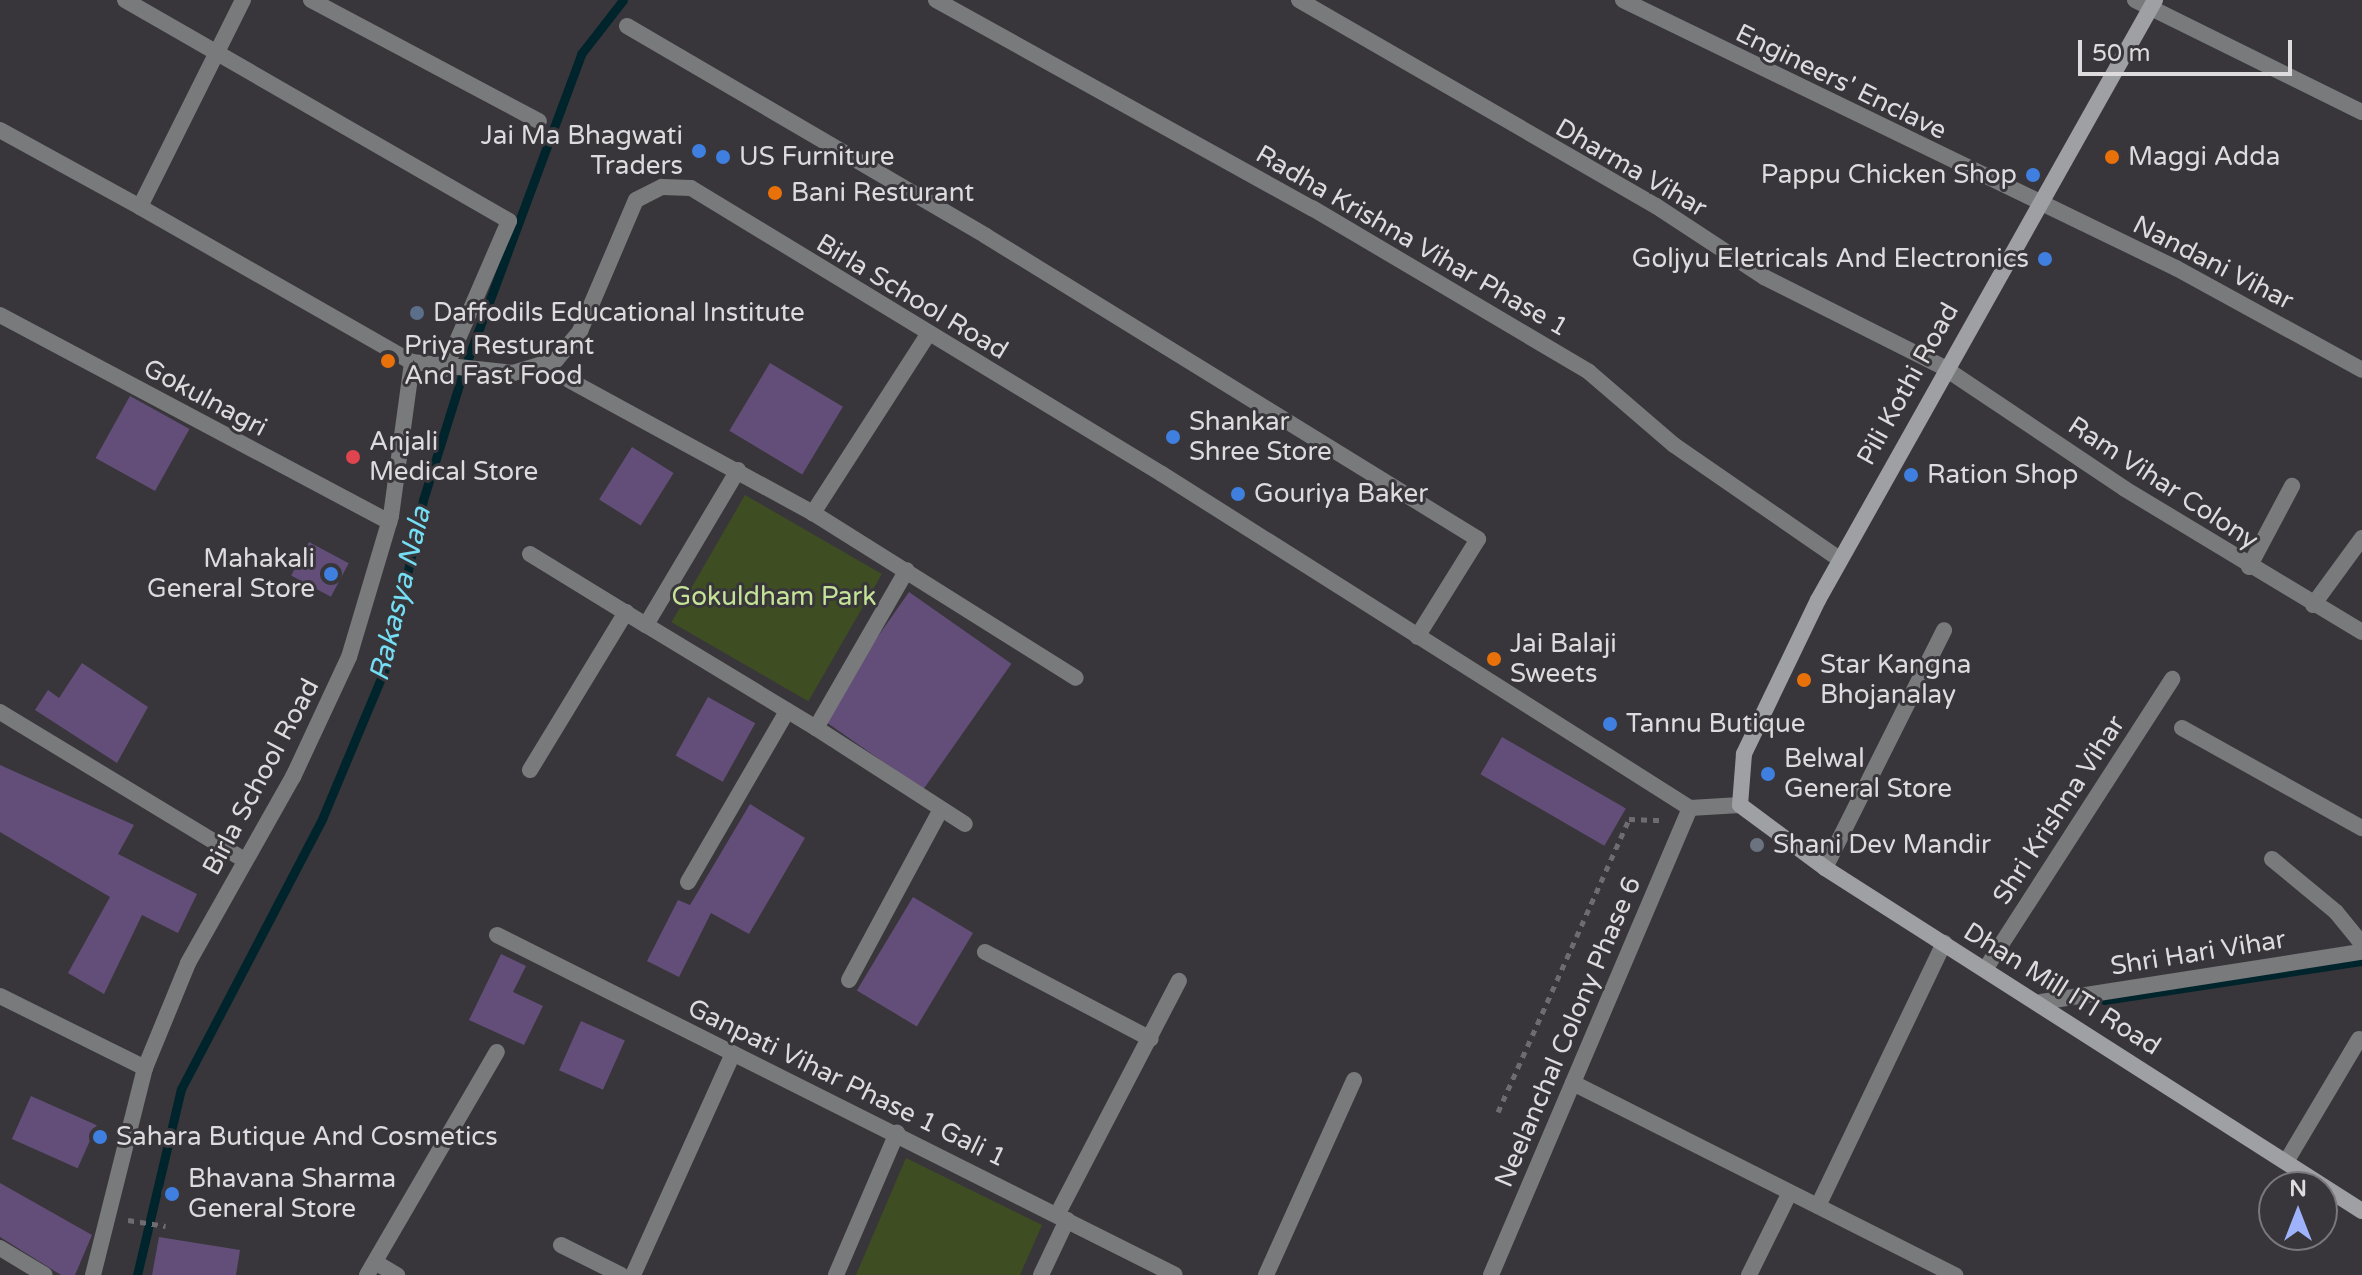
<!DOCTYPE html>
<html>
<head>
<meta charset="utf-8">
<style>
	body { margin:0 }
	#map { position:relative; width:2362px; height:1275px; overflow:hidden; background:#38363a; font-family:"Varela Round",sans-serif }
	div>[style] { position:absolute }
	.green>* { inset:0; background:#3e4e22; transform-origin:0 0 }
	.stream>* { height:9px; margin:-4.5px; padding:0 4.5px; transform-origin:4.5px; border-radius:4.5px; background:#00242b }
	.building>* { inset:0; background:#634e79; transform-origin:0 0 }
	.path>* { height:5px; margin-top:-2.5px; transform-origin:0; background:repeating-linear-gradient(90deg,#6e6c70 0 6px,transparent 0 12px) }
	.street>* { height:16px; margin:-8px; padding:0 8px; transform-origin:8px; border-radius:8px; background:#797a7c }
	.secondary>* { height:16px; margin:-8px; padding:0 8px; transform-origin:8px; border-radius:8px; background:#9ea0a3 }
	.dots>* { width:22px; height:22px; translate:-50% -50%; box-sizing:border-box; border:4px solid #38363a; border-radius:50% }
	span { translate:-50% -50%; white-space:nowrap; text-align:center; line-height:1.15; -webkit-text-stroke:6px #38363a; paint-order:stroke }
	.street-label { font-size:26px; color:#dddbde }
	.poi-label { font-size:26px; color:#dddbde }
	.right { translate:-100% -50%; text-align:right }
	.left { translate:0 -50%; text-align:left }
	.park-label { font-size:26px; color:#c5e398 }
	.water-label { font-size:28px; color:#74def4; font-style:italic }
	.north { position:absolute; left:2258px; top:1171px; width:80px; height:80px; box-sizing:border-box; background:#38363a; border:2px solid #7a787c; border-radius:50%; rotate:0deg; font-size:22px; font-weight:700; line-height:32px; text-align:center; color:#dddbde }
	.north::after { content:''; display:block; margin:auto; width:28px; height:36px; background:#9fb3fd; clip-path:polygon(50% 0,100% 100%,50% 72%,0 100%) }
	.scale { position:absolute; left:2078px; top:40px; width:214px; height:36px; box-sizing:border-box; border:4px solid #dddbde; border-top:0; padding-left:10px; font-size:24px; line-height:28px; white-space:nowrap; color:#dddbde; -webkit-text-stroke:6px #38363a; paint-order:stroke }
</style>
</head>
<body>
<div id="map">
	<div class="green">
		<div style="left:745px;top:495px;width:158px;height:147px;rotate:30deg"></div>
		<div style="clip-path:polygon(906px 1158px,1042px 1225px,1020px 1275px,856px 1275px)"></div>
	</div>
	<div class="stream">
		<div style="left:2104px;top:1000px;width:261px;rotate:-8.6deg"></div>
		<div style="left:137px;top:1275px;width:191px;rotate:-76.7deg"></div>
		<div style="left:181px;top:1089px;width:305px;rotate:-62.4deg"></div>
		<div style="left:322px;top:819px;width:173px;rotate:-67.3deg"></div>
		<div style="left:389px;top:659px;width:163px;rotate:-77.9deg"></div>
		<div style="left:423px;top:500px;width:134px;rotate:-72.6deg"></div>
		<div style="left:463px;top:372px;width:339px;rotate:-69.6deg"></div>
		<div style="left:581px;top:54px;width:68px;rotate:-52.1deg"></div>
	</div>
	<div class="building">
		<div style="left:770px;top:363px;width:85px;height:79px;rotate:31deg"></div>
		<div style="left:130px;top:396px;width:68px;height:71px;rotate:29deg"></div>
		<div style="left:632px;top:447px;width:49px;height:62px;rotate:32deg"></div>
		<div style="left:309px;top:542px;width:45px;height:38px;rotate:28deg"></div>
		<div style="left:909px;top:592px;width:125px;height:154px;rotate:35deg"></div>
		<div style="clip-path:polygon(82px 663px,148px 707px,117px 763px,35px 710px,48px 690px,59px 698px)"></div>
		<div style="left:708px;top:697px;width:54px;height:67px;rotate:29deg"></div>
		<div style="left:1502px;top:737px;width:143px;height:43px;rotate:30deg"></div>
		<div style="clip-path:polygon(0 765px,134px 825px,118px 854px,197px 894px,178px 933px,142px 915px,104px 994px,68px 973px,110px 897px,0 832px)"></div>
		<div style="clip-path:polygon(750px 804px,805px 838px,749px 934px,711px 913px,679px 977px,647px 961px,678px 900px,690px 905px)"></div>
		<div style="left:913px;top:897px;width:70px;height:109px;rotate:31deg"></div>
		<div style="clip-path:polygon(501px 954px,526px 966px,513px 992px,543px 1006px,524px 1045px,469px 1020px)"></div>
		<div style="left:581px;top:1021px;width:48px;height:54px;rotate:24deg"></div>
		<div style="left:31px;top:1096px;width:72px;height:47px;rotate:24deg"></div>
		<div style="clip-path:polygon(0 1183px,92px 1235px,75px 1275px,61px 1275px,0 1237px)"></div>
		<div style="clip-path:polygon(159px 1237px,240px 1250px,236px 1275px,152px 1275px)"></div>
	</div>
	<div class="path">
		<div style="left:1498px;top:1112px;width:321px;rotate:-65.9deg"></div>
		<div style="left:1629px;top:819px;width:34px;rotate:2deg"></div>
		<div style="left:128px;top:1220px;width:38px;rotate:9deg"></div>
	</div>
	<div class="street">
		<div style="left:125px;top:0;width:443px;rotate:29.9deg"></div>
		<div style="left:509px;top:221px;width:161px;rotate:113.4deg"></div>
		<div style="left:243px;top:0;width:231px;rotate:116.5deg"></div>
		<div style="left:140px;top:207px;width:313px;rotate:29.7deg"></div>
		<div style="left:311px;top:0;width:258px;rotate:28deg"></div>
		<div style="left:936px;top:0;width:430px;rotate:29deg"></div>
		<div style="left:1312px;top:208px;width:322px;rotate:30.6deg"></div>
		<div style="left:1589px;top:372px;width:112px;rotate:40.7deg"></div>
		<div style="left:1674px;top:445px;width:201px;rotate:34.6deg"></div>
		<div style="left:1299px;top:0;width:412px;rotate:30deg"></div>
		<div style="left:1656px;top:206px;width:129px;rotate:33.3deg"></div>
		<div style="left:1764px;top:277px;width:200px;rotate:26.7deg"></div>
		<div style="left:1943px;top:367px;width:219px;rotate:33.8deg"></div>
		<div style="left:2125px;top:489px;width:277px;rotate:31.1deg"></div>
		<div style="left:1623px;top:0;width:615px;rotate:25.86deg"></div>
		<div style="left:2176px;top:268px;width:212px;rotate:28.7deg"></div>
		<div style="left:2135px;top:0;width:253px;rotate:26.3deg"></div>
		<div style="left:627px;top:26px;width:416px;rotate:30.3deg"></div>
		<div style="left:986px;top:236px;width:578px;rotate:31.63deg"></div>
		<div style="left:1478px;top:539px;width:115px;rotate:121.9deg"></div>
		<div style="left:0;top:130px;width:160px;rotate:28.8deg"></div>
		<div style="left:0;top:315px;width:441px;rotate:28deg"></div>
		<div style="left:927px;top:336px;width:211px;rotate:122.8deg"></div>
		<div style="left:813px;top:513px;width:310px;rotate:32.1deg"></div>
		<div style="left:569px;top:380px;width:278px;rotate:28.6deg"></div>
		<div style="left:738px;top:470px;width:180px;rotate:120.7deg"></div>
		<div style="left:646px;top:625px;width:199px;rotate:31.2deg"></div>
		<div style="left:816px;top:728px;width:182px;rotate:-60.1deg"></div>
		<div style="left:530px;top:554px;width:136px;rotate:31.5deg"></div>
		<div style="left:2249px;top:567px;width:92px;rotate:-62deg"></div>
		<div style="left:2313px;top:605px;width:83px;rotate:-53.8deg"></div>
		<div style="left:0;top:712px;width:284px;rotate:31.2deg"></div>
		<div style="left:816px;top:728px;width:177px;rotate:32.8deg"></div>
		<div style="left:2182px;top:728px;width:206px;rotate:29.1deg"></div>
		<div style="left:530px;top:770px;width:185px;rotate:-58.7deg"></div>
		<div style="left:2272px;top:859px;width:83px;rotate:39.6deg"></div>
		<div style="left:2336px;top:912px;width:41px;rotate:50.9deg"></div>
		<div style="left:1825px;top:868px;width:266px;rotate:-63.4deg"></div>
		<div style="left:688px;top:882px;width:198px;rotate:-59.9deg"></div>
		<div style="left:497px;top:935px;width:758px;rotate:26.63deg"></div>
		<div style="left:985px;top:952px;width:187px;rotate:27.7deg"></div>
		<div style="left:1986px;top:968px;width:344px;rotate:-57.2deg"></div>
		<div style="left:849px;top:980px;width:194px;rotate:-61.7deg"></div>
		<div style="left:0;top:996px;width:162px;rotate:26.4deg"></div>
		<div style="left:2041px;top:1002px;width:325px;rotate:-8.9deg"></div>
		<div style="left:1573px;top:1083px;width:428px;rotate:26.7deg"></div>
		<div style="left:2286px;top:1162px;width:143px;rotate:-59.3deg"></div>
		<div style="left:1818px;top:1206px;width:292px;rotate:-64.4deg"></div>
		<div style="left:1057px;top:1215px;width:264px;rotate:-62.5deg"></div>
		<div style="left:561px;top:1245px;width:67px;rotate:26.6deg"></div>
		<div style="left:0;top:1248px;width:52px;rotate:31deg"></div>
		<div style="left:375px;top:1262px;width:26px;rotate:31deg"></div>
		<div style="left:93px;top:1275px;width:213px;rotate:-75.9deg"></div>
		<div style="left:145px;top:1068px;width:113px;rotate:-67.7deg"></div>
		<div style="left:188px;top:963px;width:214px;rotate:-60.6deg"></div>
		<div style="left:293px;top:777px;width:132px;rotate:-65deg"></div>
		<div style="left:349px;top:657px;width:147px;rotate:-73.4deg"></div>
		<div style="left:391px;top:516px;width:155px;rotate:-82.2deg"></div>
		<div style="left:412px;top:362px;width:102px;rotate:6.2deg"></div>
		<div style="left:513px;top:373px;width:45px;rotate:-16.8deg"></div>
		<div style="left:556px;top:360px;width:38px;rotate:-50deg"></div>
		<div style="left:580px;top:331px;width:142px;rotate:-66.9deg"></div>
		<div style="left:636px;top:200px;width:29px;rotate:-27deg"></div>
		<div style="left:662px;top:187px;width:29px;rotate:2deg"></div>
		<div style="left:691px;top:188px;width:551px;rotate:31.27deg"></div>
		<div style="left:1162px;top:474px;width:625px;rotate:32.32deg"></div>
		<div style="left:1690px;top:808px;width:50px;rotate:-3.4deg"></div>
		<div style="left:367px;top:1275px;width:258px;rotate:-59.8deg"></div>
		<div style="left:633px;top:1275px;width:243px;rotate:-65.7deg"></div>
		<div style="left:836px;top:1275px;width:155px;rotate:-66.8deg"></div>
		<div style="left:1041px;top:1275px;width:61px;rotate:-64.7deg"></div>
		<div style="left:1266px;top:1275px;width:214px;rotate:-65.7deg"></div>
		<div style="left:1491px;top:1275px;width:508px;rotate:-66.92deg"></div>
		<div style="left:1749px;top:1275px;width:90px;rotate:-63.7deg"></div>
	</div>
	<div class="secondary">
		<div style="left:2155px;top:0;width:688px;rotate:119.32deg"></div>
		<div style="left:1818px;top:600px;width:171px;rotate:115.7deg"></div>
		<div style="left:1744px;top:754px;width:51px;rotate:94.5deg"></div>
		<div style="left:1740px;top:805px;width:106px;rotate:36.5deg"></div>
		<div style="left:1825px;top:868px;width:637px;rotate:32.57deg"></div>
	</div>
	<div class="dots">
		<div style="left:699px;top:151px;background:#3f7fe0"></div>
		<div style="left:723px;top:157px;background:#3f7fe0"></div>
		<div style="left:2112px;top:157px;background:#e8710a"></div>
		<div style="left:2033px;top:175px;background:#3f7fe0"></div>
		<div style="left:775px;top:193px;background:#e8710a"></div>
		<div style="left:2045px;top:259px;background:#3f7fe0"></div>
		<div style="left:417px;top:313px;background:#5c6f8a"></div>
		<div style="left:388px;top:361px;background:#e8710a"></div>
		<div style="left:1173px;top:437px;background:#3f7fe0"></div>
		<div style="left:353px;top:457px;background:#e0444e"></div>
		<div style="left:1911px;top:475px;background:#3f7fe0"></div>
		<div style="left:1238px;top:494px;background:#3f7fe0"></div>
		<div style="left:331px;top:574px;background:#3f7fe0"></div>
		<div style="left:1494px;top:659px;background:#e8710a"></div>
		<div style="left:1804px;top:680px;background:#e8710a"></div>
		<div style="left:1610px;top:724px;background:#3f7fe0"></div>
		<div style="left:1768px;top:774px;background:#3f7fe0"></div>
		<div style="left:1757px;top:845px;background:#6b7280"></div>
		<div style="left:100px;top:1137px;background:#3f7fe0"></div>
		<div style="left:172px;top:1194px;background:#3f7fe0"></div>
	</div>
	<div class="street-label">
		<span style="left:1841px;top:82px;rotate:26deg">Engineers' Enclave</span>
		<span style="left:1631px;top:168px;rotate:30deg">Dharma Vihar</span>
		<span style="left:1412px;top:241px;rotate:30deg">Radha Krishna Vihar Phase 1</span>
		<span style="left:2213px;top:263px;rotate:27deg">Nandani Vihar</span>
		<span style="left:912px;top:297px;rotate:31deg">Birla School Road</span>
		<span style="left:1908px;top:384px;rotate:-61deg">Pili Kothi Road</span>
		<span style="left:205px;top:398px;rotate:28deg">Gokulnagri</span>
		<span style="left:2163px;top:483px;rotate:33deg">Ram Vihar Colony</span>
		<span style="left:261px;top:777px;rotate:-62deg">Birla School Road</span>
		<span style="left:2059px;top:810px;rotate:-57deg">Shri Krishna Vihar</span>
		<span style="left:2198px;top:953px;rotate:-9deg">Shri Hari Vihar</span>
		<span style="left:2062px;top:989px;rotate:32deg">Dhan Mill ITI Road</span>
		<span style="left:1568px;top:1032px;rotate:-67deg">Neelanchal Colony Phase 6</span>
		<span style="left:847px;top:1083px;rotate:26deg">Ganpati Vihar Phase 1 Gali 1</span>
	</div>
	<div class="poi-label">
		<span class="right" style="left:683px;top:151px">Jai Ma Bhagwati<br>Traders</span>
		<span class="left" style="left:739px;top:157px">US Furniture</span>
		<span class="left" style="left:2128px;top:157px">Maggi Adda</span>
		<span class="right" style="left:2017px;top:175px">Pappu Chicken Shop</span>
		<span class="left" style="left:791px;top:193px">Bani Resturant</span>
		<span class="right" style="left:2029px;top:259px">Goljyu Eletricals And Electronics</span>
		<span class="left" style="left:433px;top:313px">Daffodils Educational Institute</span>
		<span class="left" style="left:404px;top:361px">Priya Resturant<br>And Fast Food</span>
		<span class="left" style="left:1189px;top:437px">Shankar<br>Shree Store</span>
		<span class="left" style="left:369px;top:457px">Anjali<br>Medical Store</span>
		<span class="left" style="left:1927px;top:475px">Ration Shop</span>
		<span class="left" style="left:1254px;top:494px">Gouriya Baker</span>
		<span class="right" style="left:315px;top:574px">Mahakali<br>General Store</span>
		<span class="left" style="left:1510px;top:659px">Jai Balaji<br>Sweets</span>
		<span class="left" style="left:1820px;top:680px">Star Kangna<br>Bhojanalay</span>
		<span class="left" style="left:1626px;top:724px">Tannu Butique</span>
		<span class="left" style="left:1784px;top:774px">Belwal<br>General Store</span>
		<span class="left" style="left:1773px;top:845px">Shani Dev Mandir</span>
		<span class="left" style="left:116px;top:1137px">Sahara Butique And Cosmetics</span>
		<span class="left" style="left:188px;top:1194px">Bhavana Sharma<br>General Store</span>
	</div>
	<div class="park-label">
		<span style="left:774px;top:597px">Gokuldham Park</span>
	</div>
	<div class="water-label">
		<span style="left:400px;top:594px;rotate:-76deg">Rakasya Nala</span>
	</div>
	<div class="north">N</div>
	<div class="scale">50 m</div>
</div>
</body>
</html>
